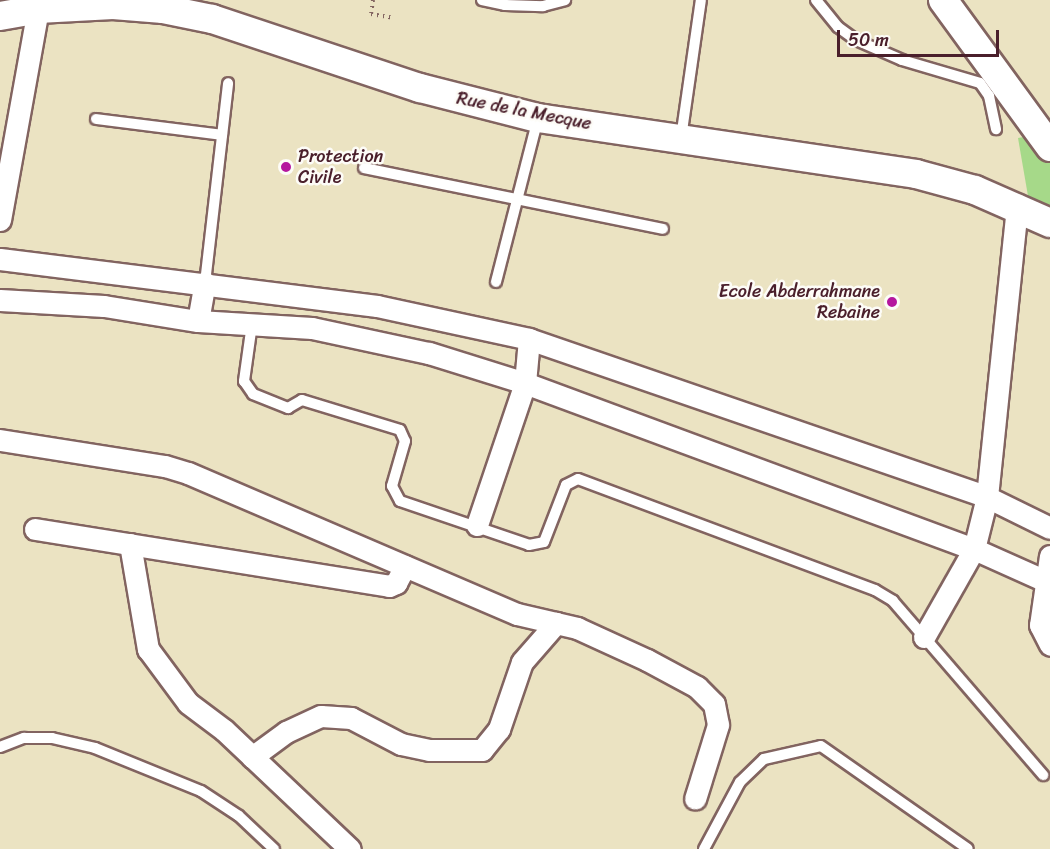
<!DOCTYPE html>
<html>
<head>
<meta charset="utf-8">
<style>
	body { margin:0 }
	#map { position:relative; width:1050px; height:849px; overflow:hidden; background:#ebe3c2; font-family:Sriracha,sans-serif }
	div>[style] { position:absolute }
	.green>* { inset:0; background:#a6d989 }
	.path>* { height:4px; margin-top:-2px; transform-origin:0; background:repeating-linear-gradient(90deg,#826460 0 1.5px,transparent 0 6px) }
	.roads { filter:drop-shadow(2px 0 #826460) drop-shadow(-2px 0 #826460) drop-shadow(0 2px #826460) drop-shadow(0 -2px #826460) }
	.lane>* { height:10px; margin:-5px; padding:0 5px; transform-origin:5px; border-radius:5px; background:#fff }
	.street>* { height:21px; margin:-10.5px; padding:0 10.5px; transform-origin:10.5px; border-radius:10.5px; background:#fff }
	.secondary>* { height:28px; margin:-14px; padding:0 14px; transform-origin:14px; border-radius:14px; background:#fff }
	.dots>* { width:16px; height:16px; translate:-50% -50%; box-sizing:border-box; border:3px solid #fdfcf7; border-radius:50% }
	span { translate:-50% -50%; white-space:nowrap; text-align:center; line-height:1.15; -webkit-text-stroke:5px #fdfcf7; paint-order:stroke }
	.street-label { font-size:18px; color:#4a1f2b }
	.poi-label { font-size:18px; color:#4a1f2b }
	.left { translate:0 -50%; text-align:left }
	.right { translate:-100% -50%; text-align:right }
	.scale { position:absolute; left:837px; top:30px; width:162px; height:27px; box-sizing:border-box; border:3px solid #4a1f2b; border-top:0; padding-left:8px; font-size:18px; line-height:21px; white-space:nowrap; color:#4a1f2b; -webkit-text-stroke:4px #fdfcf7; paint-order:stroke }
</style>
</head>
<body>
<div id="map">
	<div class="green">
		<div style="clip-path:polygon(1035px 135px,1050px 151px,1050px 209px,1028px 196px,1018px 138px)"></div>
	</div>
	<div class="path">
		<div style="left:373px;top:0;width:14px;rotate:98deg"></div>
		<div style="left:371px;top:14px;width:22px;rotate:10deg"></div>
	</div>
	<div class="roads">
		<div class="lane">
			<div style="left:482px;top:0;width:24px;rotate:12deg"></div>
			<div style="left:505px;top:5px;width:38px;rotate:2deg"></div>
			<div style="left:543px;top:6px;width:23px;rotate:-15deg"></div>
			<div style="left:816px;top:0;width:35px;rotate:51deg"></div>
			<div style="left:838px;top:27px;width:22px;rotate:36deg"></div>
			<div style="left:856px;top:40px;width:50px;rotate:23.5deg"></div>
			<div style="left:902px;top:60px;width:81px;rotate:16.4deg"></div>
			<div style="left:980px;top:83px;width:16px;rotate:55deg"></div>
			<div style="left:989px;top:96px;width:34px;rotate:78deg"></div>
			<div style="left:96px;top:119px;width:127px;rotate:7.2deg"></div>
			<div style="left:681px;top:138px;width:139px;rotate:-81.8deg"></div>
			<div style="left:364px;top:168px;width:305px;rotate:11.5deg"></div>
			<div style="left:496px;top:282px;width:168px;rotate:-75.6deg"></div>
			<div style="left:205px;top:283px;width:201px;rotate:-83.4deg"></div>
			<div style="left:252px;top:324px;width:58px;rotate:98deg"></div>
			<div style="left:244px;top:381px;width:16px;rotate:55deg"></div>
			<div style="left:253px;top:394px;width:38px;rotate:22deg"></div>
			<div style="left:288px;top:408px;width:16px;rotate:-30deg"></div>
			<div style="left:302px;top:400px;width:102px;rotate:17deg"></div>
			<div style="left:400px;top:430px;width:12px;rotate:66deg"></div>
			<div style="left:405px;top:441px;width:47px;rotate:106.1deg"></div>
			<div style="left:392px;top:486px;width:17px;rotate:62deg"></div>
			<div style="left:400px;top:501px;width:136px;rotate:18.8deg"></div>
			<div style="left:529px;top:545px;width:15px;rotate:-11deg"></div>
			<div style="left:544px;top:542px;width:61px;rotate:-68.9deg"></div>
			<div style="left:566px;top:485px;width:13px;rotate:-27deg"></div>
			<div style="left:578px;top:479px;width:317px;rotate:20.5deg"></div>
			<div style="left:875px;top:590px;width:21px;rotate:31deg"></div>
			<div style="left:893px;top:601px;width:230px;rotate:49.2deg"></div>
			<div style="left:0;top:747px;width:26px;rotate:-21deg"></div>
			<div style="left:24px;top:738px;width:28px"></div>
			<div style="left:52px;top:738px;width:44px;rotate:13.1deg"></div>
			<div style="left:95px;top:748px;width:114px;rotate:22.1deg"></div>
			<div style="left:201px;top:791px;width:45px;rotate:33.3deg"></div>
			<div style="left:239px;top:816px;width:48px;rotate:43.3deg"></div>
			<div style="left:704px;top:849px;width:76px;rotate:-61.8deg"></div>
			<div style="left:740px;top:782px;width:33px;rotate:-44deg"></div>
			<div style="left:764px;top:759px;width:58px;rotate:-12.8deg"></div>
			<div style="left:821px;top:746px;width:179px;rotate:35deg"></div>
		</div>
		<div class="street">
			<div style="left:0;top:220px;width:214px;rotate:-79.8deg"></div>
			<div style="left:0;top:259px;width:380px;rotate:7.1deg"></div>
			<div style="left:377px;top:306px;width:156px;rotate:12.2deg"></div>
			<div style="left:529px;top:339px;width:484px;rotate:19deg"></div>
			<div style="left:987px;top:497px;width:70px;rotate:26.2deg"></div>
			<div style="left:0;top:300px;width:104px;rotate:3.3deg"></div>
			<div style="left:104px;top:306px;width:95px;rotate:9.1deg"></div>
			<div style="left:198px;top:321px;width:114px;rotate:3.5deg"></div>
			<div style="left:312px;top:328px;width:120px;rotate:12.1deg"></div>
			<div style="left:429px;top:353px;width:101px;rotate:17.4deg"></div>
			<div style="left:525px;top:383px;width:479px;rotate:20.3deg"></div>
			<div style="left:974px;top:549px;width:83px;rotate:24.1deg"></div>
			<div style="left:198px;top:321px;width:39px;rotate:-80deg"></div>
			<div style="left:0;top:440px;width:167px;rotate:9deg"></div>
			<div style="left:165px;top:466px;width:24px;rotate:17deg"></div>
			<div style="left:188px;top:473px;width:358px;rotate:23.2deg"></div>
			<div style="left:517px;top:614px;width:62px;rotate:13.1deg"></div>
			<div style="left:577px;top:628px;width:77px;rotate:24.6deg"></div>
			<div style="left:647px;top:660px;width:57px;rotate:28.4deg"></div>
			<div style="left:697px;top:687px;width:24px;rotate:45deg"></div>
			<div style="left:714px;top:704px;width:21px;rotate:79deg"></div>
			<div style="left:718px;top:725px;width:77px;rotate:107.3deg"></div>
			<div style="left:477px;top:525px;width:150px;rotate:-71.3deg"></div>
			<div style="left:525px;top:383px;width:44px;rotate:-84.8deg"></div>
			<div style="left:35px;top:529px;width:359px;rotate:9.1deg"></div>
			<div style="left:389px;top:586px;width:8px;rotate:-23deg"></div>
			<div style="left:396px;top:583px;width:19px;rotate:-62deg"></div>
			<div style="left:130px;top:544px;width:107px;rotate:80.3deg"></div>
			<div style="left:148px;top:649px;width:67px;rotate:53.5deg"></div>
			<div style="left:188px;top:703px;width:45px;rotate:36.9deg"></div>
			<div style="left:224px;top:730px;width:173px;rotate:43.4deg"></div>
			<div style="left:1050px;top:556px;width:70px;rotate:98.2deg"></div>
			<div style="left:1040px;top:625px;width:22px;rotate:63deg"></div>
			<div style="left:924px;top:637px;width:101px;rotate:-60.4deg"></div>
			<div style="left:974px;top:549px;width:54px;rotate:-76deg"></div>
			<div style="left:987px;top:497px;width:294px;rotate:-84.1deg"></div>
			<div style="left:252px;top:757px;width:42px;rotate:-36.3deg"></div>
			<div style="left:286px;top:732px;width:38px;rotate:-25deg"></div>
			<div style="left:321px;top:716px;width:30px;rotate:4deg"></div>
			<div style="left:351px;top:718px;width:56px;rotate:27.5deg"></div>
			<div style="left:401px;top:744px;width:29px;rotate:12deg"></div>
			<div style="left:429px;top:750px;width:53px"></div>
			<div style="left:482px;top:750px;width:27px;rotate:-51deg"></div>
			<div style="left:499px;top:729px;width:71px;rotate:-71.1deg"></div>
			<div style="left:522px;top:662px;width:52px;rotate:-48.9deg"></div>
		</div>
		<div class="secondary">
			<div style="left:943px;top:0;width:182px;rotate:53.9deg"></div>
			<div style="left:0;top:16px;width:39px;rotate:-10deg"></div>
			<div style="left:38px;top:9px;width:75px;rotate:-3.1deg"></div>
			<div style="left:113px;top:5px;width:50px;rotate:4.6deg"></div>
			<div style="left:163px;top:9px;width:50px;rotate:11.5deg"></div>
			<div style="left:212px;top:19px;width:219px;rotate:18.4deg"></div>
			<div style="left:420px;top:88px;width:122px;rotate:14.3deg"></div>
			<div style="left:538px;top:118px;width:382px;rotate:8.4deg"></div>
			<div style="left:916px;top:174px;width:61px;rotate:15.2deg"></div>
			<div style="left:975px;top:190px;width:82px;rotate:23.7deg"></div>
		</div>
	</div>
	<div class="dots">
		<div style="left:286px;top:167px;background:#b5179e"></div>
		<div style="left:892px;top:302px;background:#b5179e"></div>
	</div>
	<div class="street-label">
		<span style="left:524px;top:111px;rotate:11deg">Rue de la Mecque</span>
	</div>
	<div class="poi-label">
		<span class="left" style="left:298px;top:167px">Protection<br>Civile</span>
		<span class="right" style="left:880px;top:302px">Ecole Abderrahmane<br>Rebaine</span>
	</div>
	<div class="scale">50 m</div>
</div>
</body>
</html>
